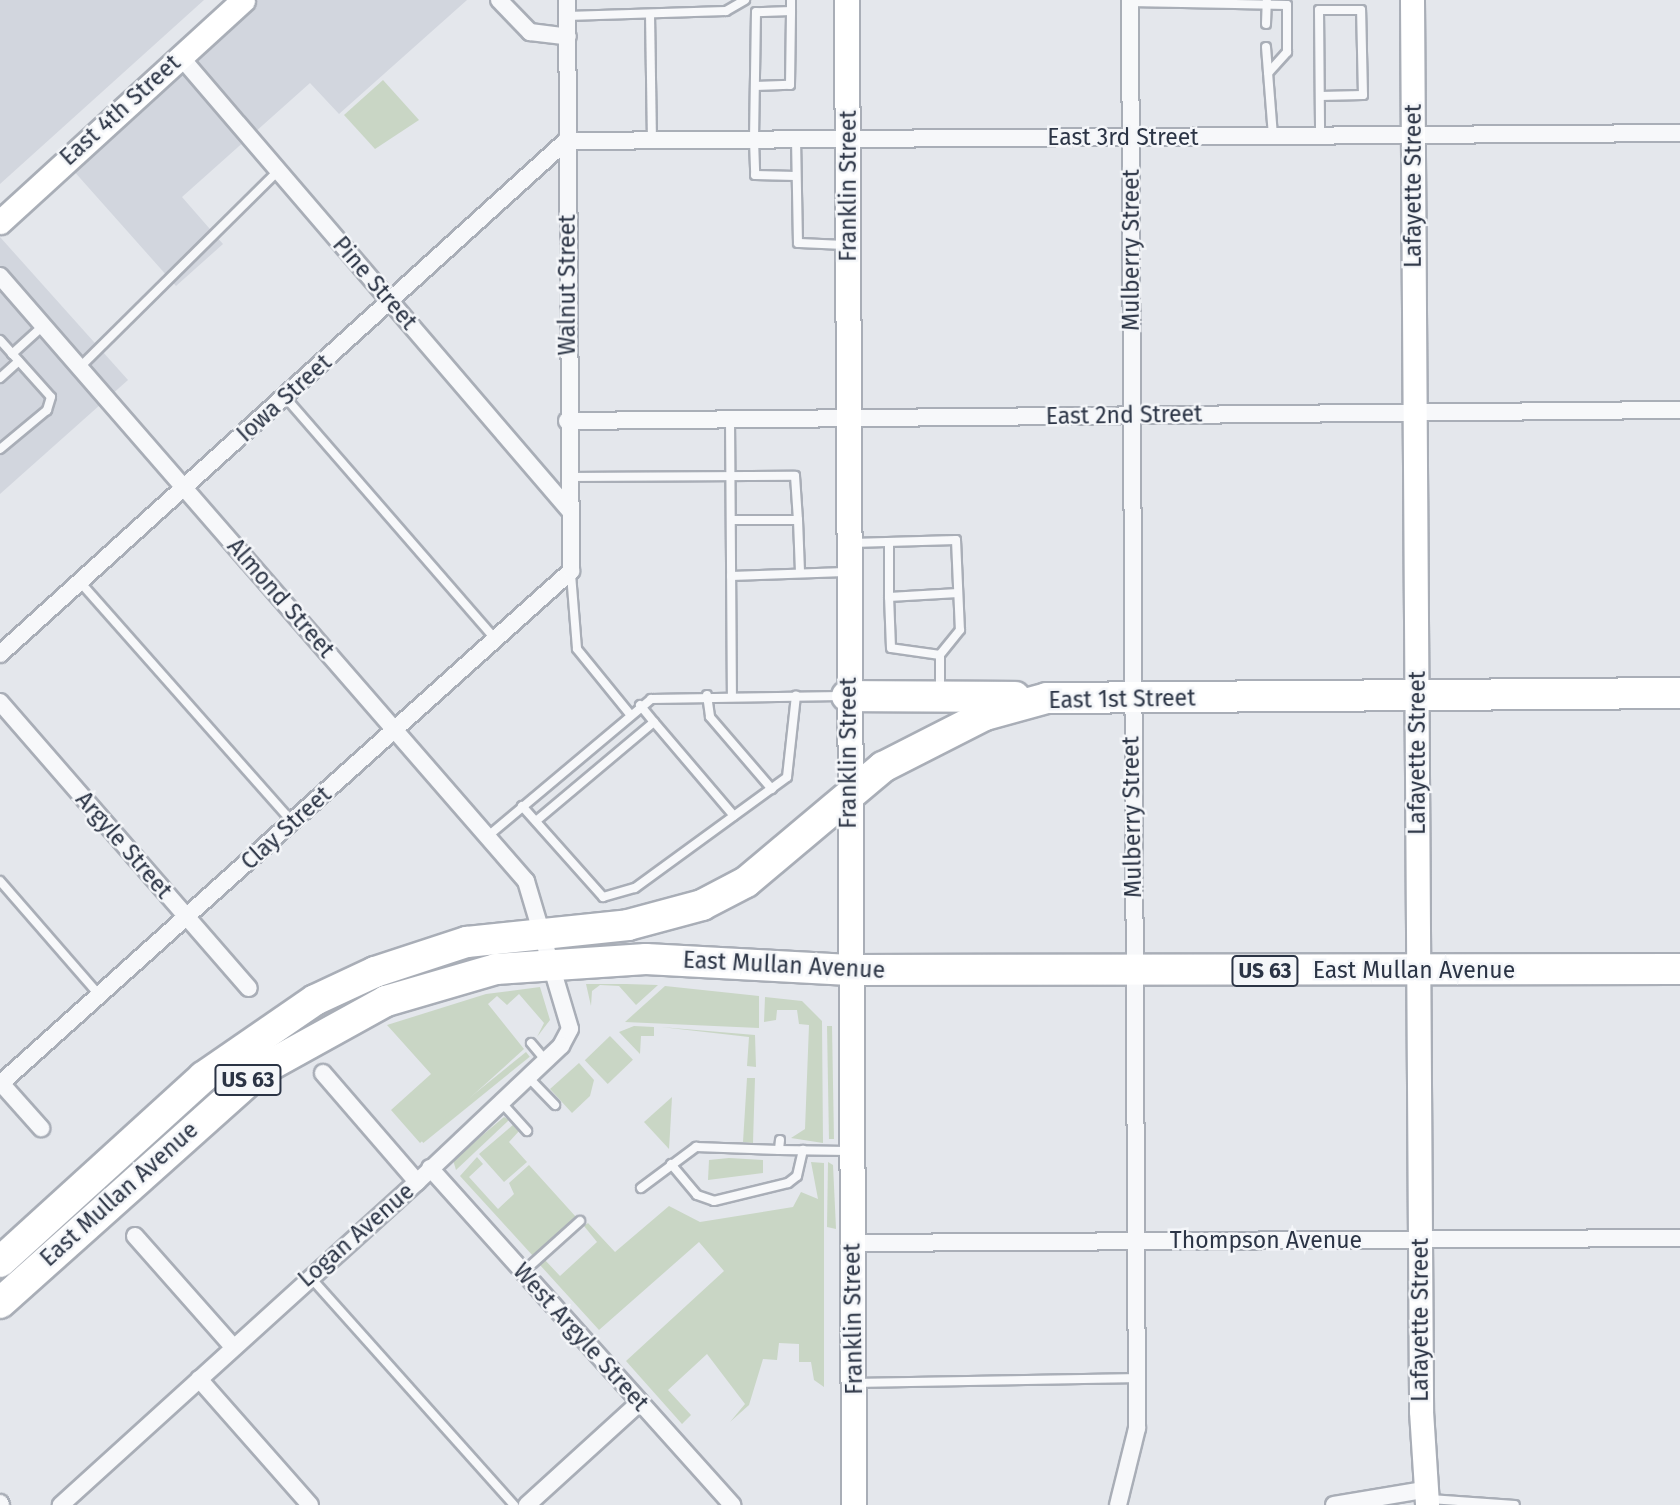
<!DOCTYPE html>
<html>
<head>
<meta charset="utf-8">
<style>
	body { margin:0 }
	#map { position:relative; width:1680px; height:1505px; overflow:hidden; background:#e4e7ec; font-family:"Fira Sans",sans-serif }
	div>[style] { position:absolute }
	.built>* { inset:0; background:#d2d6de }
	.green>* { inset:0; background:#c9d6c5; transform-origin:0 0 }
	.roads { filter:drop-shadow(2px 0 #a9aeb7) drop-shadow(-2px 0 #a9aeb7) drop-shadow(0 2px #a9aeb7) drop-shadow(0 -2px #a9aeb7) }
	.lane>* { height:8px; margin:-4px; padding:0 4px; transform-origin:4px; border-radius:4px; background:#f7f8fa }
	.street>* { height:16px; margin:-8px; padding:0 8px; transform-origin:8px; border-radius:8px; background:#f7f8fa }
	.secondary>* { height:23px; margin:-11.5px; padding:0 11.5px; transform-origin:11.5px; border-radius:11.5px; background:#fff }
	.primary>* { height:24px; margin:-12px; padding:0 12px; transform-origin:12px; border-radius:12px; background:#fff }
	.highway>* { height:30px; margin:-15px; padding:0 15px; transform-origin:15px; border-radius:15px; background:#fff }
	span { translate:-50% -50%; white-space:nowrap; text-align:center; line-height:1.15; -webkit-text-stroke:5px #f4f6f9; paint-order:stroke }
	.shield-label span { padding:2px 5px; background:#f4f6f9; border:2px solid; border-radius:5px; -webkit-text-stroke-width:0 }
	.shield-label { font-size:21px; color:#2b3445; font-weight:700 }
	.street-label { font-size:23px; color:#2b3445 }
</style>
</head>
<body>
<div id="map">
	<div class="built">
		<div style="clip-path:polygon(0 0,204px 0,0 184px)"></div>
		<div style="clip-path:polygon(243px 0,467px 0,339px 114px,310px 83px,182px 197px,223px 244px,176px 286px,64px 160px)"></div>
		<div style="clip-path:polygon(0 237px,128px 380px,0 494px)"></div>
	</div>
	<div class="green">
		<div style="clip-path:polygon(383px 80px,419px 120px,375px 149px,344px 115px)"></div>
		<div style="clip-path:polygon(586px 984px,626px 984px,658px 985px,636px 1005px,619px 986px,600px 985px,592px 991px,591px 1006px)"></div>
		<div style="clip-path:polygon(665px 986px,759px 996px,759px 1028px,625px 1022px)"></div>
		<div style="clip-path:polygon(540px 987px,550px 1020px,537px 1037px,544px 1023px,519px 994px,507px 1005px,497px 996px,488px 1004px,524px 1049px,420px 1143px,391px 1110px,431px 1074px,387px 1025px,486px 994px)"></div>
		<div style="clip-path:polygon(765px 997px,802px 1001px,822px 1021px,823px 1143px,791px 1138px,805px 1129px,809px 1025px,799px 1024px,797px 1010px,777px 1010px,776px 1020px,764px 1022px)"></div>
		<div style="clip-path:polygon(634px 1026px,654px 1027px,654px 1036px,641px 1036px,640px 1054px,619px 1032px)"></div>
		<div style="left:832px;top:1026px;width:113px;height:5px;rotate:89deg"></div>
		<div style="clip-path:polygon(661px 1027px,755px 1035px,756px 1067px,747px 1066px,749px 1037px)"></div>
		<div style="left:610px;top:1036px;width:33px;height:35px;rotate:46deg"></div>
		<div style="left:526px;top:1052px;width:6px;height:137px;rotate:51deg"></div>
		<div style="clip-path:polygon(579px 1063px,594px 1080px,590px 1096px,572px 1113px,550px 1089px)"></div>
		<div style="clip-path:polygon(747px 1078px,755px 1078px,753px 1143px,743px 1142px)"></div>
		<div style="clip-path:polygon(672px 1097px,670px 1133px,669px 1149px,644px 1122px)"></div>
		<div style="clip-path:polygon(504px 1117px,509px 1120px,456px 1170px,453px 1160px)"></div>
		<div style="clip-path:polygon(514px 1124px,520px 1130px,509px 1142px,527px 1162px,504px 1182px,479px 1154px)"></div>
		<div style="clip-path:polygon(477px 1157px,483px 1164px,469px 1177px,498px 1209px,514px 1194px,509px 1183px,529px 1165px,576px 1217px,533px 1256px,460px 1176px)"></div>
		<div style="clip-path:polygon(729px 1158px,763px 1160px,763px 1173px,708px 1180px,709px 1160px)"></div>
		<div style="clip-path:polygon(811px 1162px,824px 1163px,824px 1387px,814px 1380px,811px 1362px,799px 1362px,799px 1344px,779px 1343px,777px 1360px,763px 1359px,749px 1405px,730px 1422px,745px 1404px,707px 1354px,668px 1390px,691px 1415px,682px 1424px,626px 1361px,724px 1271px,699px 1242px,599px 1330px,540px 1265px,545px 1260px,560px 1276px,597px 1242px,584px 1226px,588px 1223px,615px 1252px,669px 1206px,700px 1222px,793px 1207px,801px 1192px,818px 1199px)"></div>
		<div style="clip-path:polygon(828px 1162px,833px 1165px,836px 1229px,827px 1227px)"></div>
	</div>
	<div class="roads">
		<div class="lane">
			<div style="left:791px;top:0;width:11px;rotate:90deg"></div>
			<div style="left:791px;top:11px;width:35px;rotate:178deg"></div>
			<div style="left:756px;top:12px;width:128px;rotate:90.9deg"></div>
			<div style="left:754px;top:140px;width:35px;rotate:88deg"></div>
			<div style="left:755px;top:175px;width:41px;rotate:1.4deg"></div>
			<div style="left:1130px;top:2px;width:157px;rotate:1.1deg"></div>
			<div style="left:1287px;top:5px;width:47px;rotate:90deg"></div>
			<div style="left:1287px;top:52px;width:28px;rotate:132deg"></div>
			<div style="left:650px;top:14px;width:126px;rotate:89.1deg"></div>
			<div style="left:567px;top:16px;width:159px;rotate:-1.8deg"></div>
			<div style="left:726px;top:11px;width:22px;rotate:-30deg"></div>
			<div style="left:1266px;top:24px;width:24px;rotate:-88deg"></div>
			<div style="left:1266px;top:47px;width:89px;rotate:85.5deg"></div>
			<div style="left:755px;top:86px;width:35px;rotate:-2deg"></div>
			<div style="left:790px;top:85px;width:74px;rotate:-89.2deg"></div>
			<div style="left:1320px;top:96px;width:43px;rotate:-1.3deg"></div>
			<div style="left:1363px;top:95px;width:85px;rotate:-91.3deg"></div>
			<div style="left:1361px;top:10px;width:42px;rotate:180deg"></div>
			<div style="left:1319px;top:10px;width:126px;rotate:89.5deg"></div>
			<div style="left:796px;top:139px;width:104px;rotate:88.9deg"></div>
			<div style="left:798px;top:243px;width:48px;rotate:2.4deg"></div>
			<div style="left:0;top:340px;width:76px;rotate:48.2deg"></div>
			<div style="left:51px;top:397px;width:14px;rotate:107deg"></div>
			<div style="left:47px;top:410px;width:61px;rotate:140.3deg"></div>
			<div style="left:12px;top:354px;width:42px;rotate:-42.1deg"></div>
			<div style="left:80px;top:367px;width:279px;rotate:-44.7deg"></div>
			<div style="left:0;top:378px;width:25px;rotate:-42deg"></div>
			<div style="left:285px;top:397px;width:320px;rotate:49deg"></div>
			<div style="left:730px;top:419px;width:276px;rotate:89.6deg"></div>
			<div style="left:569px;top:477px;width:226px;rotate:-0.3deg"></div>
			<div style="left:795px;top:476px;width:44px;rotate:86.1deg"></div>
			<div style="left:731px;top:520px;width:67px"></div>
			<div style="left:798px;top:520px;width:53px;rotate:87.8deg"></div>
			<div style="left:889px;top:542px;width:55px;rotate:90deg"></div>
			<div style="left:852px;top:543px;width:104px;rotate:-1.7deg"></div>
			<div style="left:956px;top:540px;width:90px;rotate:87.5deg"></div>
			<div style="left:960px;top:630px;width:32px;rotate:129deg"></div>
			<div style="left:940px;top:655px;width:37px;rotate:90deg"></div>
			<div style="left:571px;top:574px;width:75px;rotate:85.4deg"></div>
			<div style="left:577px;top:649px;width:82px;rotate:50.9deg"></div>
			<div style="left:731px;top:576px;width:114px;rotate:-2deg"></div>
			<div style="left:80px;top:582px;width:320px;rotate:48.5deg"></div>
			<div style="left:940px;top:655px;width:49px;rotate:-171.9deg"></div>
			<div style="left:891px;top:648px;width:51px;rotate:-92.2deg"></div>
			<div style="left:889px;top:597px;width:69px;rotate:-3.3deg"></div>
			<div style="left:707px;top:695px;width:22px;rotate:82deg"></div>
			<div style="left:710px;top:717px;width:95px;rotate:49.3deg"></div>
			<div style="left:640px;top:705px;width:22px;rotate:51deg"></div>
			<div style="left:522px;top:806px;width:122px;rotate:48.3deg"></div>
			<div style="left:603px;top:897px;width:33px;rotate:-16deg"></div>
			<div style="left:635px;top:888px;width:188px;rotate:-36.1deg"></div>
			<div style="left:787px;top:777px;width:82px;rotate:-83.7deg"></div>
			<div style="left:536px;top:821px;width:154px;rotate:-40deg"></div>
			<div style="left:654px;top:722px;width:123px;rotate:49.6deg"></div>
			<div style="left:488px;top:836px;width:213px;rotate:-40deg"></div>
			<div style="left:651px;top:699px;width:190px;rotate:-0.9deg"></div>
			<div style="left:0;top:881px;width:151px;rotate:49deg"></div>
			<div style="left:531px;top:1043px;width:23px;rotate:50deg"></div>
			<div style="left:528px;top:1077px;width:39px;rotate:46deg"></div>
			<div style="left:501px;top:1102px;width:39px;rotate:48deg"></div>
			<div style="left:780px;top:1140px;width:10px;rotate:96deg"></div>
			<div style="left:779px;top:1150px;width:69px;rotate:0.8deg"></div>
			<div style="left:671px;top:1164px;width:40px;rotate:50deg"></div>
			<div style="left:697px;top:1195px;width:18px;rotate:19deg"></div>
			<div style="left:714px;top:1201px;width:76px;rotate:-13.7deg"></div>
			<div style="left:788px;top:1183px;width:11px;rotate:-38deg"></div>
			<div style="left:797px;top:1176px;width:27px;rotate:-77deg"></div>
			<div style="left:641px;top:1188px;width:69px;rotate:-36.7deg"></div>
			<div style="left:696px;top:1147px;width:83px;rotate:2.1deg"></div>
			<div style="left:522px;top:1273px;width:78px;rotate:-41.9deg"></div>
			<div style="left:311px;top:1278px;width:305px;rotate:48.2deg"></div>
			<div style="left:857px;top:1383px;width:280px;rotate:-1deg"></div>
			<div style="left:1430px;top:1499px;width:85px;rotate:4deg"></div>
		</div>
		<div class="street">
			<div style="left:499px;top:0;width:45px;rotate:45.9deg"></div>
			<div style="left:530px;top:32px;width:38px;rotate:7deg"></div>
			<div style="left:180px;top:56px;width:599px;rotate:49.4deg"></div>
			<div style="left:0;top:276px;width:802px;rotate:49deg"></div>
			<div style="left:526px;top:881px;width:154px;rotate:73.4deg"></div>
			<div style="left:570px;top:1029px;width:19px;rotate:118deg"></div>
			<div style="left:561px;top:1046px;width:198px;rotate:136.6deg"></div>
			<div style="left:417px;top:1182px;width:481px;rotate:137.8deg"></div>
			<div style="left:567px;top:421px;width:1113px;rotate:-0.57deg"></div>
			<div style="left:0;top:654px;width:764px;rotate:-42.19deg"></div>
			<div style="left:566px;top:141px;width:1114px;rotate:-0.41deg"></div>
			<div style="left:0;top:702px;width:379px;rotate:49deg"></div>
			<div style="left:323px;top:1073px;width:144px;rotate:49.2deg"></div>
			<div style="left:0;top:1082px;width:62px;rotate:48.3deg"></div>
			<div style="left:0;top:1084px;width:768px;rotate:-41.94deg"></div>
			<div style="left:571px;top:571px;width:571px;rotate:-90.4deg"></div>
			<div style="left:430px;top:1168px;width:453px;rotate:48.1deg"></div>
			<div style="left:135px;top:1236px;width:149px;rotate:48.5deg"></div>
			<div style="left:852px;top:1243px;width:828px;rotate:-0.35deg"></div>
			<div style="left:199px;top:1379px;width:168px;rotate:48.6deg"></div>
			<div style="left:0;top:1503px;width:2px;rotate:63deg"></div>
			<div style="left:527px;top:1505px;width:153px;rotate:-42.3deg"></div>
			<div style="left:1118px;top:1505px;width:79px;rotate:-76.1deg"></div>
			<div style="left:1137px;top:1428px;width:1428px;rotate:-90.28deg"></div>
			<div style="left:1334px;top:1505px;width:91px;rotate:-9.5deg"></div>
		</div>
		<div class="secondary">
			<div style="left:1412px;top:0;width:1411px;rotate:89.63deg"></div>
			<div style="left:1421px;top:1411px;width:94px;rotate:86.3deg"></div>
			<div style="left:0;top:222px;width:329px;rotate:-42.4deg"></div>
		</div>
		<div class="primary">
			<div style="left:847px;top:0;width:1505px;rotate:89.73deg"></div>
		</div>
		<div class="highway">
			<div style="left:847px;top:696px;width:168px;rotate:0.3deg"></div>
			<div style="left:0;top:1262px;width:275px;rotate:-42.3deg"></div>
			<div style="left:203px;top:1077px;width:136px;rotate:-34.5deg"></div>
			<div style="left:315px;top:1000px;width:66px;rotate:-25deg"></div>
			<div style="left:375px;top:972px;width:97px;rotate:-18.1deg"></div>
			<div style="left:467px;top:942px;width:162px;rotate:-6deg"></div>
			<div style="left:628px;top:925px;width:77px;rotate:-15.1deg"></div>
			<div style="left:702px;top:905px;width:50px;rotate:-27.6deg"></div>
			<div style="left:746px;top:882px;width:179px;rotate:-40deg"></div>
			<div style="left:883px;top:767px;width:114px;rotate:-27deg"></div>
			<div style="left:985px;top:715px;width:64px;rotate:-15.3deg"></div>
			<div style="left:1047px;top:698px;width:633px;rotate:-0.45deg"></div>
			<div style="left:0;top:1303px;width:350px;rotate:-41.8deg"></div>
			<div style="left:261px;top:1070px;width:143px;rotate:-28.9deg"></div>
			<div style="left:386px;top:1001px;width:115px;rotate:-16.2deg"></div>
			<div style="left:496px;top:969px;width:150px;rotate:-3.8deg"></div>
			<div style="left:646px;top:959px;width:204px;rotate:3.1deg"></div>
			<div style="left:850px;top:970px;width:830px;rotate:-0.07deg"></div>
		</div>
	</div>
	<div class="shield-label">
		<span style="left:1265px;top:971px">US 63</span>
		<span style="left:248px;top:1080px">US 63</span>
	</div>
	<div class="street-label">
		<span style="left:120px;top:110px;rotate:-42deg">East 4th Street</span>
		<span style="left:1123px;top:137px">East 3rd Street</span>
		<span style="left:848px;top:186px;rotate:-90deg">Franklin Street</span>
		<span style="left:1413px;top:186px;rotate:-90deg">Lafayette Street</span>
		<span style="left:1131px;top:250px;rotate:-90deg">Mulberry Street</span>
		<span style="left:375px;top:283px;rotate:49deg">Pine Street</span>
		<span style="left:567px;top:285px;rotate:-90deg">Walnut Street</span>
		<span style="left:284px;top:398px;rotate:-42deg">Iowa Street</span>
		<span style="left:1124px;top:415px;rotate:-1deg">East 2nd Street</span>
		<span style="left:281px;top:598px;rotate:49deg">Almond Street</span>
		<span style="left:1122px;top:699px;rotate:-1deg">East 1st Street</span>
		<span style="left:848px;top:753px;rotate:-90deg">Franklin Street</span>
		<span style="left:1417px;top:753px;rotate:-90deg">Lafayette Street</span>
		<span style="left:1132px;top:817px;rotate:-91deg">Mulberry Street</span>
		<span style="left:286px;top:828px;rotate:-42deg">Clay Street</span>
		<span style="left:124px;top:845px;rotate:49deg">Argyle Street</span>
		<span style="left:784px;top:965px;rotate:3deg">East Mullan Avenue</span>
		<span style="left:1414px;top:970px">East Mullan Avenue</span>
		<span style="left:119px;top:1194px;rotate:-42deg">East Mullan Avenue</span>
		<span style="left:356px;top:1235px;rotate:-41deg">Logan Avenue</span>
		<span style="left:1266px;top:1240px">Thompson Avenue</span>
		<span style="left:853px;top:1319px;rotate:-91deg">Franklin Street</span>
		<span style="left:1420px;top:1320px;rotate:-90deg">Lafayette Street</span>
		<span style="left:581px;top:1337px;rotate:48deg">West Argyle Street</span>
	</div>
</div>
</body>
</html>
